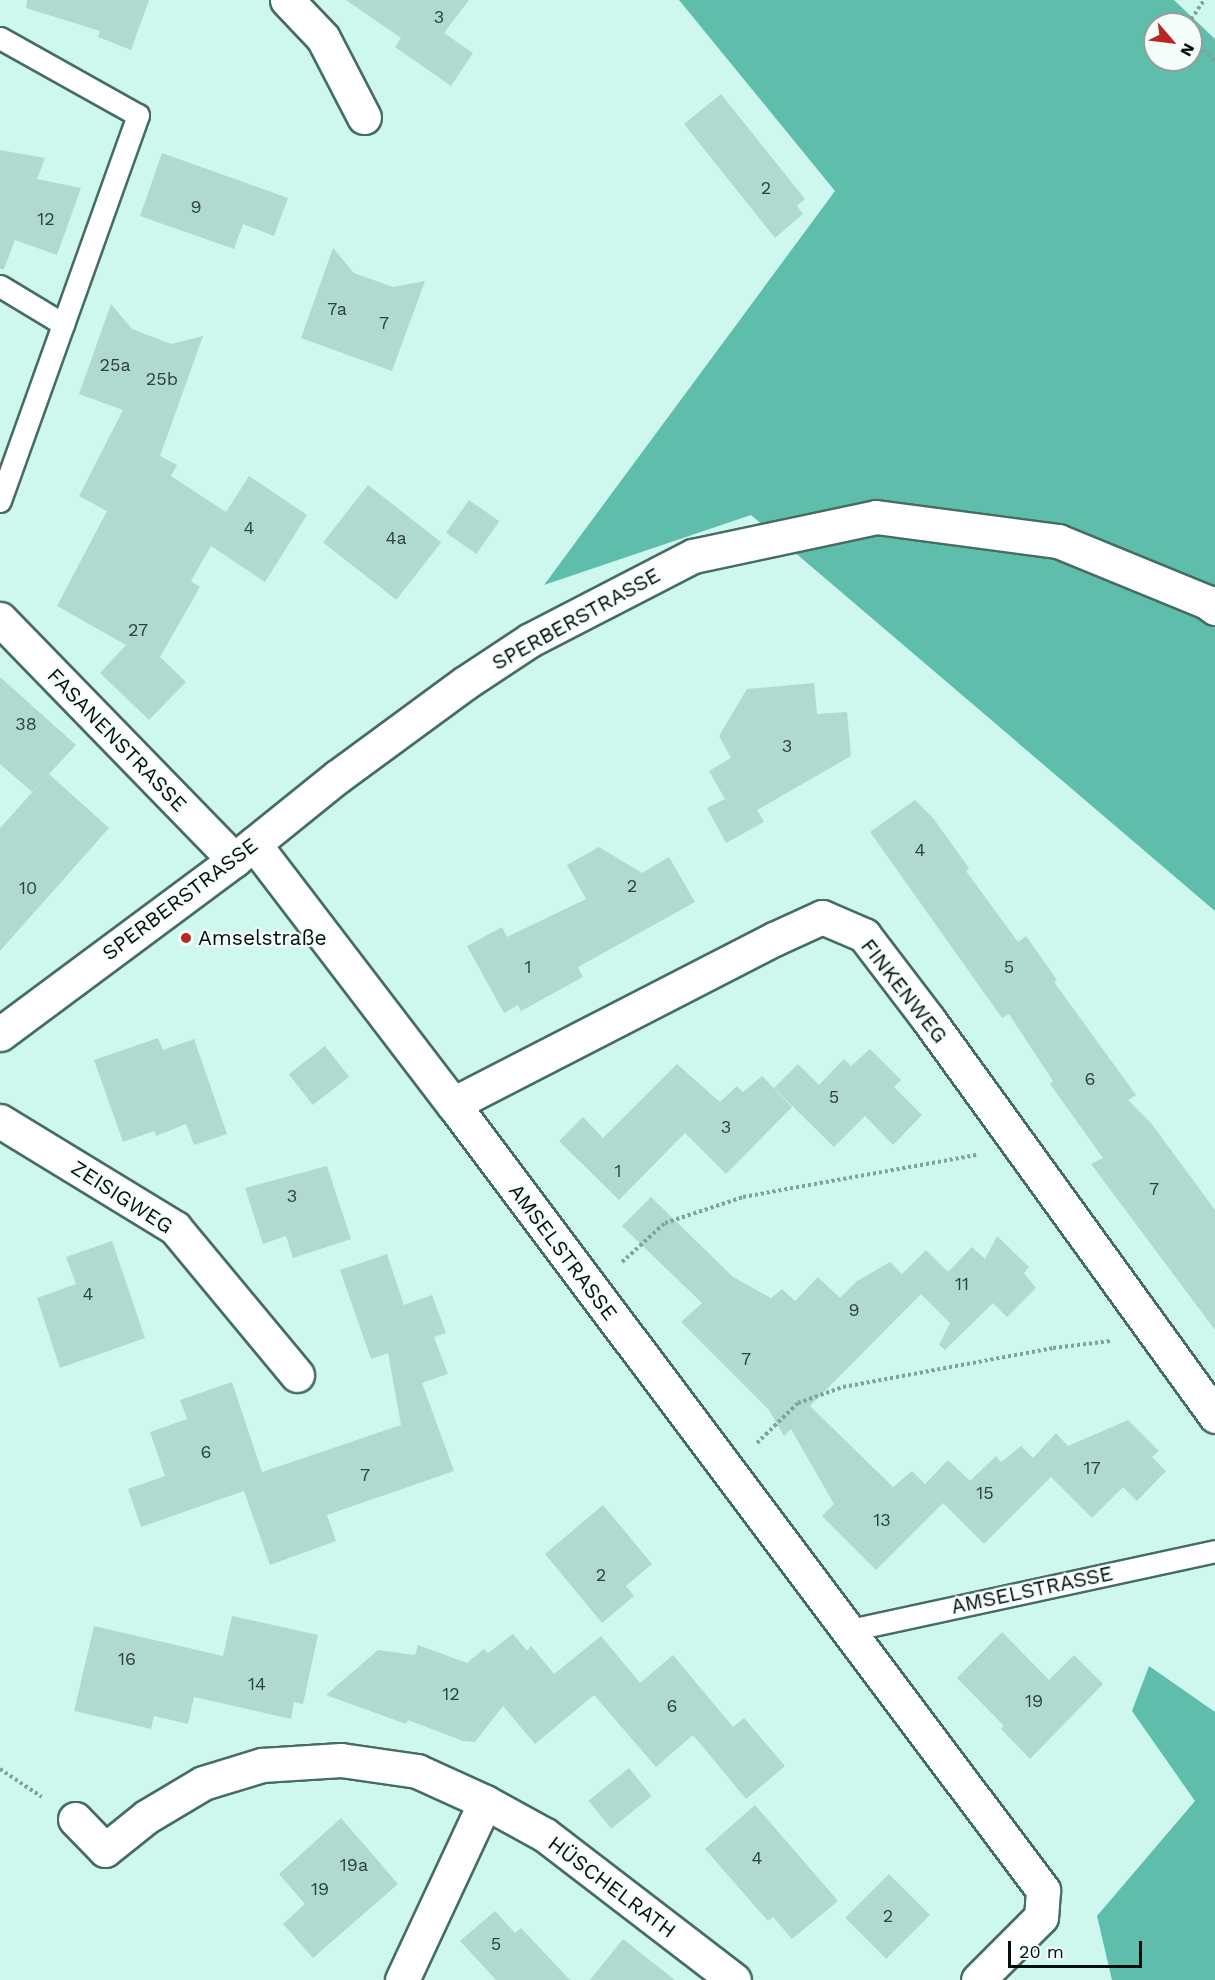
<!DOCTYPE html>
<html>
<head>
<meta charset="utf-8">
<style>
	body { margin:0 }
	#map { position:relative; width:1215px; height:1980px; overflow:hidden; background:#cef8ee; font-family:"Work Sans",sans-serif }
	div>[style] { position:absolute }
	.forest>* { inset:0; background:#5ebeab }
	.building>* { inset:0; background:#b0dacf; transform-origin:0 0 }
	.path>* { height:4px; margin-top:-2px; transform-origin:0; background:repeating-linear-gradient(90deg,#82a19a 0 3px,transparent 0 6px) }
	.roads { filter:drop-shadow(2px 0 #466d64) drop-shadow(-2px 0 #466d64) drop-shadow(0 2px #466d64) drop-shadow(0 -2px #466d64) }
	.lane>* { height:21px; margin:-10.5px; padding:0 10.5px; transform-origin:10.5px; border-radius:10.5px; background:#fff }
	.street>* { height:33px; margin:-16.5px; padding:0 16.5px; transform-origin:16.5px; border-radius:16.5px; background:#fff }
	.secondary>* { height:33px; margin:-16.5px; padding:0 16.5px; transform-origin:16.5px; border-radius:16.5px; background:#fff }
	.dots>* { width:16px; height:16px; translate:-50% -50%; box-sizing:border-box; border:3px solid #f5fdfb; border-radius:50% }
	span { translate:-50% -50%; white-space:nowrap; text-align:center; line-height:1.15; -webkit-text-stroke:4.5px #f5fdfb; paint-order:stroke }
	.number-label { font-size:18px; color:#2e423d }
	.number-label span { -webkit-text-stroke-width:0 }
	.street-label { font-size:21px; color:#020f0c }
	.poi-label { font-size:21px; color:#020f0c }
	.left { translate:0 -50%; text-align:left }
	.north { position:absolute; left:1143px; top:12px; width:60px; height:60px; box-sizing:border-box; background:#f5fdfb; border:2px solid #949e9b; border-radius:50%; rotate:118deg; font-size:16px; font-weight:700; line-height:24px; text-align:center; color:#020f0c }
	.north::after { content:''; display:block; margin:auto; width:21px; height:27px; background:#b72821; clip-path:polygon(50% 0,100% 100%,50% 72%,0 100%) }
	.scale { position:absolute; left:1008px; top:1941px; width:134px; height:27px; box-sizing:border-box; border:3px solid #020f0c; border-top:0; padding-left:8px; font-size:18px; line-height:21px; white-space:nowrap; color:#020f0c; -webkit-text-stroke:4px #f5fdfb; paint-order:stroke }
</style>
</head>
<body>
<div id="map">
	<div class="forest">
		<div style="clip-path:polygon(evenodd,679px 0,1174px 0,1215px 39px,1215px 911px,751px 515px,544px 585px,835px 191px,679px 0,1155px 24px,1191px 24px,1191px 60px,1155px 60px,1155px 24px)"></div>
		<div style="clip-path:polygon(1149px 1666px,1215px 1712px,1215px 1980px,1112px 1980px,1097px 1916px,1195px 1801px,1132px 1711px)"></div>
	</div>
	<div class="building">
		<div style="clip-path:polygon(27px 0,149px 0,131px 50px,98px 37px,100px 31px,26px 8px)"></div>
		<div style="clip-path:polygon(346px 0,469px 0,444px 33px,473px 53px,451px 86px,395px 47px,401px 38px)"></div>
		<div style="clip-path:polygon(721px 94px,805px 199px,797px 206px,803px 214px,775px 238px,684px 124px)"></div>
		<div style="clip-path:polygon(0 150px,45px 158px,37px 179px,81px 188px,57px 255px,15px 240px,4px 269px,0 269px)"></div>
		<div style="clip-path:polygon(162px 153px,288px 198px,274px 236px,243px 224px,234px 249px,140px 216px)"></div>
		<div style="clip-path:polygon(333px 248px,354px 273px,393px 287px,425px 281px,392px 371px,301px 338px)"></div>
		<div style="clip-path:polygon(111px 304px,132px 329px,171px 344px,203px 336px,160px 456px,177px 465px,171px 476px,226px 512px,249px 476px,307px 515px,265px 582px,211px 546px,191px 581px,200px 587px,160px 657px,186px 682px,149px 720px,100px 673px,126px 645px,57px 606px,107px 511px,79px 496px,123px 410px,79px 394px)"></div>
		<div style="left:368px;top:485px;width:93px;height:73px;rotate:38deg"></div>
		<div style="left:469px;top:500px;width:37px;height:40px;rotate:35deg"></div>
		<div style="clip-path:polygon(0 677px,76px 745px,49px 774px,109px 828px,0 951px,0 828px,46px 777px,32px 792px,0 764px)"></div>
		<div style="clip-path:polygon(814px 683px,817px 714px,847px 712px,851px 756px,757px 810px,764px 822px,726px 843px,707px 808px,725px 799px,709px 771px,731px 758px,719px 736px,747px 689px)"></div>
		<div style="clip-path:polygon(915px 800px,933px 818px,969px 868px,966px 871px,1018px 942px,1026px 936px,1057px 980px,1054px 982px,1136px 1095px,1128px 1100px,1151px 1123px,1215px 1210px,1215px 1330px,1091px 1164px,1103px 1158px,1050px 1084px,1053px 1081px,1009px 1014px,1002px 1018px,870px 832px)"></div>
		<div style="clip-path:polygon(599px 847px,642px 873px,669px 857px,695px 902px,578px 967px,583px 977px,521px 1011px,518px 1005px,504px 1013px,467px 946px,502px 927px,507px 937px,586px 899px,567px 865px)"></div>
		<div style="clip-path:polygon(158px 1038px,163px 1050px,194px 1039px,227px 1134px,194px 1145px,186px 1124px,156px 1136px,154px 1131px,123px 1142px,94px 1060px)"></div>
		<div style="left:325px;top:1046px;width:39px;height:46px;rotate:52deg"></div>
		<div style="clip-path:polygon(870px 1049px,901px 1080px,894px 1087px,922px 1115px,893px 1145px,865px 1116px,834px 1147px,774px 1088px,798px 1064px,819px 1085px,844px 1059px,851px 1066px)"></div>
		<div style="clip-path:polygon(677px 1064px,720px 1102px,737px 1086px,743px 1092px,762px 1076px,792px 1107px,726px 1174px,685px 1133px,619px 1200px,559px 1141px,583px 1117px,603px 1138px)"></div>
		<div style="clip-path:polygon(327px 1166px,351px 1239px,293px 1258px,286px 1236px,263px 1244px,245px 1188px)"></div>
		<div style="clip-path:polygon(651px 1197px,733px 1277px,771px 1298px,782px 1289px,795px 1301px,818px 1277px,840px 1298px,857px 1281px,890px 1262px,902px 1274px,926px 1250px,948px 1272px,972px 1247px,985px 1259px,997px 1236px,1029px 1267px,1024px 1273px,1036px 1288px,1007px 1317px,993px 1303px,945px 1350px,939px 1345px,950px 1323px,921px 1294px,810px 1406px,893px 1487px,912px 1471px,925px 1484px,948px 1460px,970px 1481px,996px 1456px,1001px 1462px,1021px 1446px,1033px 1458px,1056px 1433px,1068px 1446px,1128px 1420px,1159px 1451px,1152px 1457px,1166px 1471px,1137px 1501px,1123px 1487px,1092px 1518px,1051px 1477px,984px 1544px,943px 1503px,876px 1570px,822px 1516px,834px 1504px,791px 1429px,784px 1436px,769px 1410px,681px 1322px,702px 1303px,622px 1226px)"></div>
		<div style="clip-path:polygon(112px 1241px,145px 1338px,60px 1368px,37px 1298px,76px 1284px,66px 1257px)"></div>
		<div style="clip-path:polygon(387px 1254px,404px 1305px,432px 1295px,446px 1333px,434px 1337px,448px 1374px,422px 1383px,454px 1471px,327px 1515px,336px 1541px,270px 1565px,244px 1491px,141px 1527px,128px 1489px,165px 1476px,150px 1432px,187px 1419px,180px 1400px,232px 1382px,262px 1472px,401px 1425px,388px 1353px,371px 1359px,340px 1270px)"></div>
		<div style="clip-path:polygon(603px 1505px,652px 1564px,626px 1586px,634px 1596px,602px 1623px,545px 1554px)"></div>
		<div style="clip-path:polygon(232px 1616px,318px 1635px,303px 1704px,294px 1702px,291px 1719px,194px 1697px,188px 1724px,154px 1716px,151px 1729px,74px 1711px,94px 1626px,223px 1656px)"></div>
		<div style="clip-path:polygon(1002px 1632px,1049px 1680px,1074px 1655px,1103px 1684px,1030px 1759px,1001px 1729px,1004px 1726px,957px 1678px)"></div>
		<div style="clip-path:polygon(513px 1634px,527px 1651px,531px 1646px,554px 1674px,601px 1636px,640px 1683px,673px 1655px,733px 1727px,744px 1718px,785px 1766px,746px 1799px,693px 1735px,656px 1767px,594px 1695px,535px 1744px,503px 1706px,475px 1742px,463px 1741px,408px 1720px,406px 1724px,326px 1695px,378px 1650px,415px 1655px,418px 1645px,467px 1663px,484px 1649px,488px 1653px)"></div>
		<div style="left:629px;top:1768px;width:36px;height:52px;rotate:51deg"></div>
		<div style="clip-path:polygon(755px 1805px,838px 1901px,792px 1939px,773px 1917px,768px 1921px,705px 1849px)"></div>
		<div style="clip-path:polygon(341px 1818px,398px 1884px,313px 1958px,283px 1924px,305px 1904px,279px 1874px)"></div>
		<div style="left:889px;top:1874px;width:58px;height:62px;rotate:45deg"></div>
		<div style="clip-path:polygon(495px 1911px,515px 1933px,521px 1928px,570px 1980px,496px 1980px,460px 1941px)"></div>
		<div style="clip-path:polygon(623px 1939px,675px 1980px,590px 1980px)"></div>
	</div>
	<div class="path">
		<div style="left:1188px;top:24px;width:29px;rotate:-56deg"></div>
		<div style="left:1191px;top:37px;width:34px;rotate:45deg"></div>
		<div style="left:622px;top:1262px;width:58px;rotate:-42.2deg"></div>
		<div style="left:665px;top:1223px;width:82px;rotate:-18.4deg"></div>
		<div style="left:743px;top:1197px;width:237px;rotate:-10.2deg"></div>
		<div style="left:757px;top:1443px;width:57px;rotate:-44.3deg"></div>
		<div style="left:798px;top:1403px;width:48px;rotate:-19.6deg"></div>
		<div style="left:843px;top:1387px;width:214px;rotate:-10.5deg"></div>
		<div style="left:1053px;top:1348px;width:58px;rotate:-6.9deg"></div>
		<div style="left:0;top:1769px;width:50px;rotate:33.7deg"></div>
	</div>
	<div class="roads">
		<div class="lane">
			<div style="left:0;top:38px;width:158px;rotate:29.2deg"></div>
			<div style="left:138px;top:115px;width:410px;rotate:109.7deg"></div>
			<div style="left:0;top:286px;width:74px;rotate:31.1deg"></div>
			<div style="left:850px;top:1630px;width:373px;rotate:-12.2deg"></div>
		</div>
		<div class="street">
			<div style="left:287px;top:0;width:52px;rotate:46.5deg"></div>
			<div style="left:323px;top:38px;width:89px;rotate:62.6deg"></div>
			<div style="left:0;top:619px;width:336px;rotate:45.8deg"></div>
			<div style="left:254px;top:844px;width:327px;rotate:52.6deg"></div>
			<div style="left:453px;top:1104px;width:983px;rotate:53.11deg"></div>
			<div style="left:1043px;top:1890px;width:27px;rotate:94deg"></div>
			<div style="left:1041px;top:1917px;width:89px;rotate:135deg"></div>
			<div style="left:453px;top:1104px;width:361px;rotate:-27.2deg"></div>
			<div style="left:774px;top:939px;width:53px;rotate:-24.6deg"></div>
			<div style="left:822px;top:917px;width:46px;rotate:23.2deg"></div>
			<div style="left:864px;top:935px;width:106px;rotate:52.7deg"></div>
			<div style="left:928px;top:1019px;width:490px;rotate:54.1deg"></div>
			<div style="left:0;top:1121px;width:205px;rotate:31.4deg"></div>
			<div style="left:175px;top:1228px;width:191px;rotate:50.3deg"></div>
			<div style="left:75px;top:1819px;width:43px;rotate:45.9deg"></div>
			<div style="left:105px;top:1850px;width:53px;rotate:-38.8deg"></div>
			<div style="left:146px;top:1817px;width:66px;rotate:-30.8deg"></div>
			<div style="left:203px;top:1783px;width:62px;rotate:-17deg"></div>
			<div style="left:262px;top:1765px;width:79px;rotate:-3.6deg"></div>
			<div style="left:341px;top:1760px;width:77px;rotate:8.2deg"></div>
			<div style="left:417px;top:1771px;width:75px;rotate:24.5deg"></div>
			<div style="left:485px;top:1802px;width:68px;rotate:28.8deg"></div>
			<div style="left:545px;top:1835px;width:238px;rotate:37.5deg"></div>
			<div style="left:402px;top:1980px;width:196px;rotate:-65deg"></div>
		</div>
		<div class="secondary">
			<div style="left:0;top:1034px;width:292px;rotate:-36.6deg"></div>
			<div style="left:234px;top:860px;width:132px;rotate:-38.9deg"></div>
			<div style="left:337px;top:777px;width:159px;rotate:-36.3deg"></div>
			<div style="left:465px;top:683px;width:78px;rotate:-33.5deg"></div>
			<div style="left:530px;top:640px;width:183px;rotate:-27.3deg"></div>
			<div style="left:693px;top:556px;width:187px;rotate:-12deg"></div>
			<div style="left:876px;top:517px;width:184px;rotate:7.5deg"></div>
			<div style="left:1058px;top:541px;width:161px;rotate:22.3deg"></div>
			<div style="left:1207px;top:602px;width:10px;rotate:37deg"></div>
		</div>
	</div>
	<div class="dots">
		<div style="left:186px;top:938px;background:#b72821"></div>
	</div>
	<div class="number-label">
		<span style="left:439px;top:17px">3</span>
		<span style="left:766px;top:188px">2</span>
		<span style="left:196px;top:207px">9</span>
		<span style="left:46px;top:219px">12</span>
		<span style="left:337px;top:309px">7a</span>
		<span style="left:384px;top:323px">7</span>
		<span style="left:115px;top:365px">25a</span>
		<span style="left:162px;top:379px">25b</span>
		<span style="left:249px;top:528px">4</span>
		<span style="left:396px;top:538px">4a</span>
		<span style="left:138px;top:630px">27</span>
		<span style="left:26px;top:724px">38</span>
		<span style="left:787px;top:746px">3</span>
		<span style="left:920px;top:850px">4</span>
		<span style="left:632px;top:886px">2</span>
		<span style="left:28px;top:888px">10</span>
		<span style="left:528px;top:967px">1</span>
		<span style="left:1009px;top:967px">5</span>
		<span style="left:1090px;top:1079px">6</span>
		<span style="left:834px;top:1097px">5</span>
		<span style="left:726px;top:1127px">3</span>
		<span style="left:618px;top:1171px">1</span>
		<span style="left:1154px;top:1189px">7</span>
		<span style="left:292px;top:1196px">3</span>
		<span style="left:962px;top:1284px">11</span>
		<span style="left:88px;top:1294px">4</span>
		<span style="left:854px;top:1310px">9</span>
		<span style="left:746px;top:1359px">7</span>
		<span style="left:206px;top:1452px">6</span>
		<span style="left:1092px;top:1468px">17</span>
		<span style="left:365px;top:1475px">7</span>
		<span style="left:985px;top:1493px">15</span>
		<span style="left:882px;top:1520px">13</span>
		<span style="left:601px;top:1575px">2</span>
		<span style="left:127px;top:1659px">16</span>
		<span style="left:257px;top:1684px">14</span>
		<span style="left:451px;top:1694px">12</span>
		<span style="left:1034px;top:1701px">19</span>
		<span style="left:672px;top:1706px">6</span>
		<span style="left:757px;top:1858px">4</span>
		<span style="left:354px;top:1865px">19a</span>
		<span style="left:320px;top:1889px">19</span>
		<span style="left:888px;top:1916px">2</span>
		<span style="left:496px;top:1944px">5</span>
	</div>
	<div class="street-label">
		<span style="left:576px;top:619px;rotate:-29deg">SPERBERSTRASSE</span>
		<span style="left:117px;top:740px;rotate:46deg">FASANENSTRASSE</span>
		<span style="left:180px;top:899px;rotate:-37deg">SPERBERSTRASSE</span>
		<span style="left:904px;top:991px;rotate:52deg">FINKENWEG</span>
		<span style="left:122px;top:1197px;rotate:33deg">ZEISIGWEG</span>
		<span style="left:563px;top:1252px;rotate:53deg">AMSELSTRASSE</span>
		<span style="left:1032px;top:1590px;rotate:-12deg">AMSELSTRASSE</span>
		<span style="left:612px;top:1887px;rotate:37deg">HÜSCHELRATH</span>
	</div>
	<div class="poi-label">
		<span class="left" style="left:198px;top:938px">Amselstraße</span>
	</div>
	<div class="north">N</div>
	<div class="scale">20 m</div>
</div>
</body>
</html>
